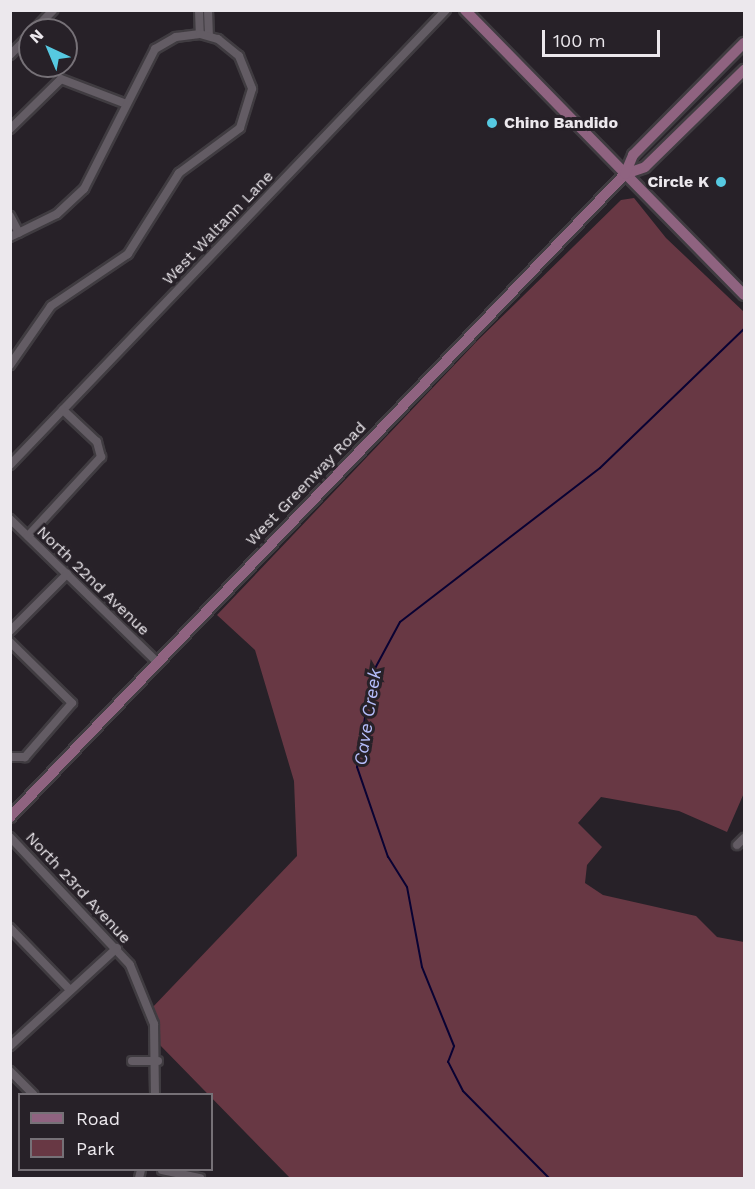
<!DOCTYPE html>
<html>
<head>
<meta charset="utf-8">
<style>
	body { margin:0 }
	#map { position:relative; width:755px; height:1189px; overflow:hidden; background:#272128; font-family:"Work Sans",sans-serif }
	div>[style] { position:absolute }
	.green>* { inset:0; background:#683844 }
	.stream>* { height:2px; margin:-1px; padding:0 1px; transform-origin:1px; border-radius:1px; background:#090233 }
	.roads { filter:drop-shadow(2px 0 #403c41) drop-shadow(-2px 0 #403c41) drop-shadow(0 2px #403c41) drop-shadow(0 -2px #403c41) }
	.minor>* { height:8px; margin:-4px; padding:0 4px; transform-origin:4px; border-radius:4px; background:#635c64 }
	.major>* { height:10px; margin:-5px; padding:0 5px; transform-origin:5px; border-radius:5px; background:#8f6380 }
	.dots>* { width:16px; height:16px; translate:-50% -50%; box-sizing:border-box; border:3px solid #272128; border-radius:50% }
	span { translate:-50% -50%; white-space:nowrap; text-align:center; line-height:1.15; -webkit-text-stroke:6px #272128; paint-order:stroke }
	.poi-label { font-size:16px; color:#ece8ed; font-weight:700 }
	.left { translate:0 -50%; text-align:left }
	.right { translate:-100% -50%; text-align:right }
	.street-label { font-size:16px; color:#ece8ed }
	.water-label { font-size:18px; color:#b5bdfb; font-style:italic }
	.frame { position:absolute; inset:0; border:12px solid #ece8ed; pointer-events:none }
	.legend { position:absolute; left:18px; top:1093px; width:195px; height:78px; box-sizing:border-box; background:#272128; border:2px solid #767177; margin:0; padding:8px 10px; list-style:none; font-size:18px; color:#ece8ed }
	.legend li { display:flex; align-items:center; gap:12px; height:30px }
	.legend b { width:30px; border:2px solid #767177 }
	.north { position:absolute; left:18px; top:18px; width:60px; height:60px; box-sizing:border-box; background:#272128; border:2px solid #767177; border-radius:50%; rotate:316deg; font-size:16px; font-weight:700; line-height:24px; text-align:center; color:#ece8ed }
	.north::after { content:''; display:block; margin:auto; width:21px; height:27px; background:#56c9e1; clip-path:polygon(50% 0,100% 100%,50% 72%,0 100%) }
	.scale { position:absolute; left:542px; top:30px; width:118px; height:27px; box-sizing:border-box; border:3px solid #ece8ed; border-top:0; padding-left:8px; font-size:18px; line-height:21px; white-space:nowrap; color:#ece8ed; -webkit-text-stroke:4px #272128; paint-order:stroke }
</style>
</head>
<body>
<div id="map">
	<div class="green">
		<div style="clip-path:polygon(634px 198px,666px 238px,744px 312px,744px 793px,727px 832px,679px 811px,601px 797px,578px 823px,602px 847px,587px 865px,585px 883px,603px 895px,696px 916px,717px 937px,744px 942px,744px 1178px,290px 1178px,157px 1042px,150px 1010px,297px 856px,294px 781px,255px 650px,217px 615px,478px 340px,621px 200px)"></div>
	</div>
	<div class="stream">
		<div style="left:549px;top:1178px;width:122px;rotate:-134.7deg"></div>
		<div style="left:463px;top:1091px;width:33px;rotate:-117deg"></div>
		<div style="left:448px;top:1062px;width:17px;rotate:-69deg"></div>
		<div style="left:454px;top:1046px;width:85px;rotate:-112.1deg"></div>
		<div style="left:422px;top:967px;width:81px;rotate:-100.6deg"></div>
		<div style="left:407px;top:887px;width:36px;rotate:-122deg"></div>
		<div style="left:388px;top:857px;width:95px;rotate:-109deg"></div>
		<div style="left:357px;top:767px;width:94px;rotate:-80.8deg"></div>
		<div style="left:372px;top:674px;width:59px;rotate:-61.7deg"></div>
		<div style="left:400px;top:622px;width:252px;rotate:-37.6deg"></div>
		<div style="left:600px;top:468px;width:200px;rotate:-44deg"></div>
	</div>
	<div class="roads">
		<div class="minor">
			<div style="left:199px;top:10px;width:24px;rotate:88deg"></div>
			<div style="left:208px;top:10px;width:26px;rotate:88deg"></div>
			<div style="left:34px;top:30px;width:28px;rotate:-46deg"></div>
			<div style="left:10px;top:55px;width:28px;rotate:-45deg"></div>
			<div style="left:10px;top:129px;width:71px;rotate:-44.4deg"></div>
			<div style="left:61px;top:79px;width:70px;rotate:21deg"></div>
			<div style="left:10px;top:216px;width:19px;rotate:62deg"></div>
			<div style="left:10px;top:237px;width:52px;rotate:-26.1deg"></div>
			<div style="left:57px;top:214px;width:37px;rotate:-43deg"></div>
			<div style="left:84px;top:189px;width:157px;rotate:-63.1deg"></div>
			<div style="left:155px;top:49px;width:24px;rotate:-30deg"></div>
			<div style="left:176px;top:37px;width:24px;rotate:-7deg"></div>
			<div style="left:200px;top:34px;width:19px;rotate:16deg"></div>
			<div style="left:218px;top:39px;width:27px;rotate:39deg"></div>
			<div style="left:239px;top:56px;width:35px;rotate:68deg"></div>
			<div style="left:252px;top:89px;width:41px;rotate:107.1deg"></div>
			<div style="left:240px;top:128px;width:76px;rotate:143.6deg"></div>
			<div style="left:179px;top:173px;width:96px;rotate:122.2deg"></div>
			<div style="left:128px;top:254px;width:93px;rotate:146deg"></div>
			<div style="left:51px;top:306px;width:72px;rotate:124.8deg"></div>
			<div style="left:10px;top:465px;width:630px;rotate:-46.22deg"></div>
			<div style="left:10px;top:519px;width:205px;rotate:44.2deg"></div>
			<div style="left:28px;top:536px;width:108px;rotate:-47.3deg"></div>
			<div style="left:101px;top:457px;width:16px;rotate:-105deg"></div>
			<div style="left:97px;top:442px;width:47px;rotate:-136.7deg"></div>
			<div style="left:10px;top:631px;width:81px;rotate:-45deg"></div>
			<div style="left:10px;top:642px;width:87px;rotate:44.5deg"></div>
			<div style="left:72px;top:703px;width:72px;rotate:131deg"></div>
			<div style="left:25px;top:757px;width:15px;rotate:180deg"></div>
			<div style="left:10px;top:837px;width:175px;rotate:46.8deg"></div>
			<div style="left:130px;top:965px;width:64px;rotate:67.9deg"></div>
			<div style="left:154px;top:1024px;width:70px;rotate:89.2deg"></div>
			<div style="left:737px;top:845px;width:10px;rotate:-45deg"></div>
			<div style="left:10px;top:928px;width:86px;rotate:45.9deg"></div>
			<div style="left:10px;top:1046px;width:145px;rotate:-42.5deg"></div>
			<div style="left:132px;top:1061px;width:26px"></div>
			<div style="left:10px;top:1071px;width:33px;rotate:45deg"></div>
			<div style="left:162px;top:1170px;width:39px;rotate:12deg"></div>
			<div style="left:139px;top:1178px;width:8px;rotate:-76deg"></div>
		</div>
		<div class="major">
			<div style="left:465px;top:10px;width:399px;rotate:45.6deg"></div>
			<div style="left:625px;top:174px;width:21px;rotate:-19deg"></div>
			<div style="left:645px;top:167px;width:139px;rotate:-44.4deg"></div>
			<div style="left:10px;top:817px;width:890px;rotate:-46.28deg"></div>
			<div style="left:625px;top:174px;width:21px;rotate:-67deg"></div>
			<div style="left:633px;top:155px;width:158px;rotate:-45.3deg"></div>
		</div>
	</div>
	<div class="dots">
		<div style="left:492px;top:123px;background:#56c9e1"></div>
		<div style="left:721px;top:182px;background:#56c9e1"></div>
	</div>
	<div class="poi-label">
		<span class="left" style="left:504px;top:123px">Chino Bandido</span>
		<span class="right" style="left:709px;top:182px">Circle K</span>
	</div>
	<div class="street-label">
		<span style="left:218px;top:228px;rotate:-46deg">West Waltann Lane</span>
		<span style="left:306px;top:484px;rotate:-46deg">West Greenway Road</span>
		<span style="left:93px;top:581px;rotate:44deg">North 22nd Avenue</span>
		<span style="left:78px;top:888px;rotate:47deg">North 23rd Avenue</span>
	</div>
	<div class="water-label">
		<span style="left:368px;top:717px;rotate:-81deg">Cave Creek</span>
	</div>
	<div class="frame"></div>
	<ul class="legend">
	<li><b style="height:8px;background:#8f6380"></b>Road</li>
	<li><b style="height:16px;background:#683844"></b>Park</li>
	</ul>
	<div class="north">N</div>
	<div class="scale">100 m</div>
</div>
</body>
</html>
